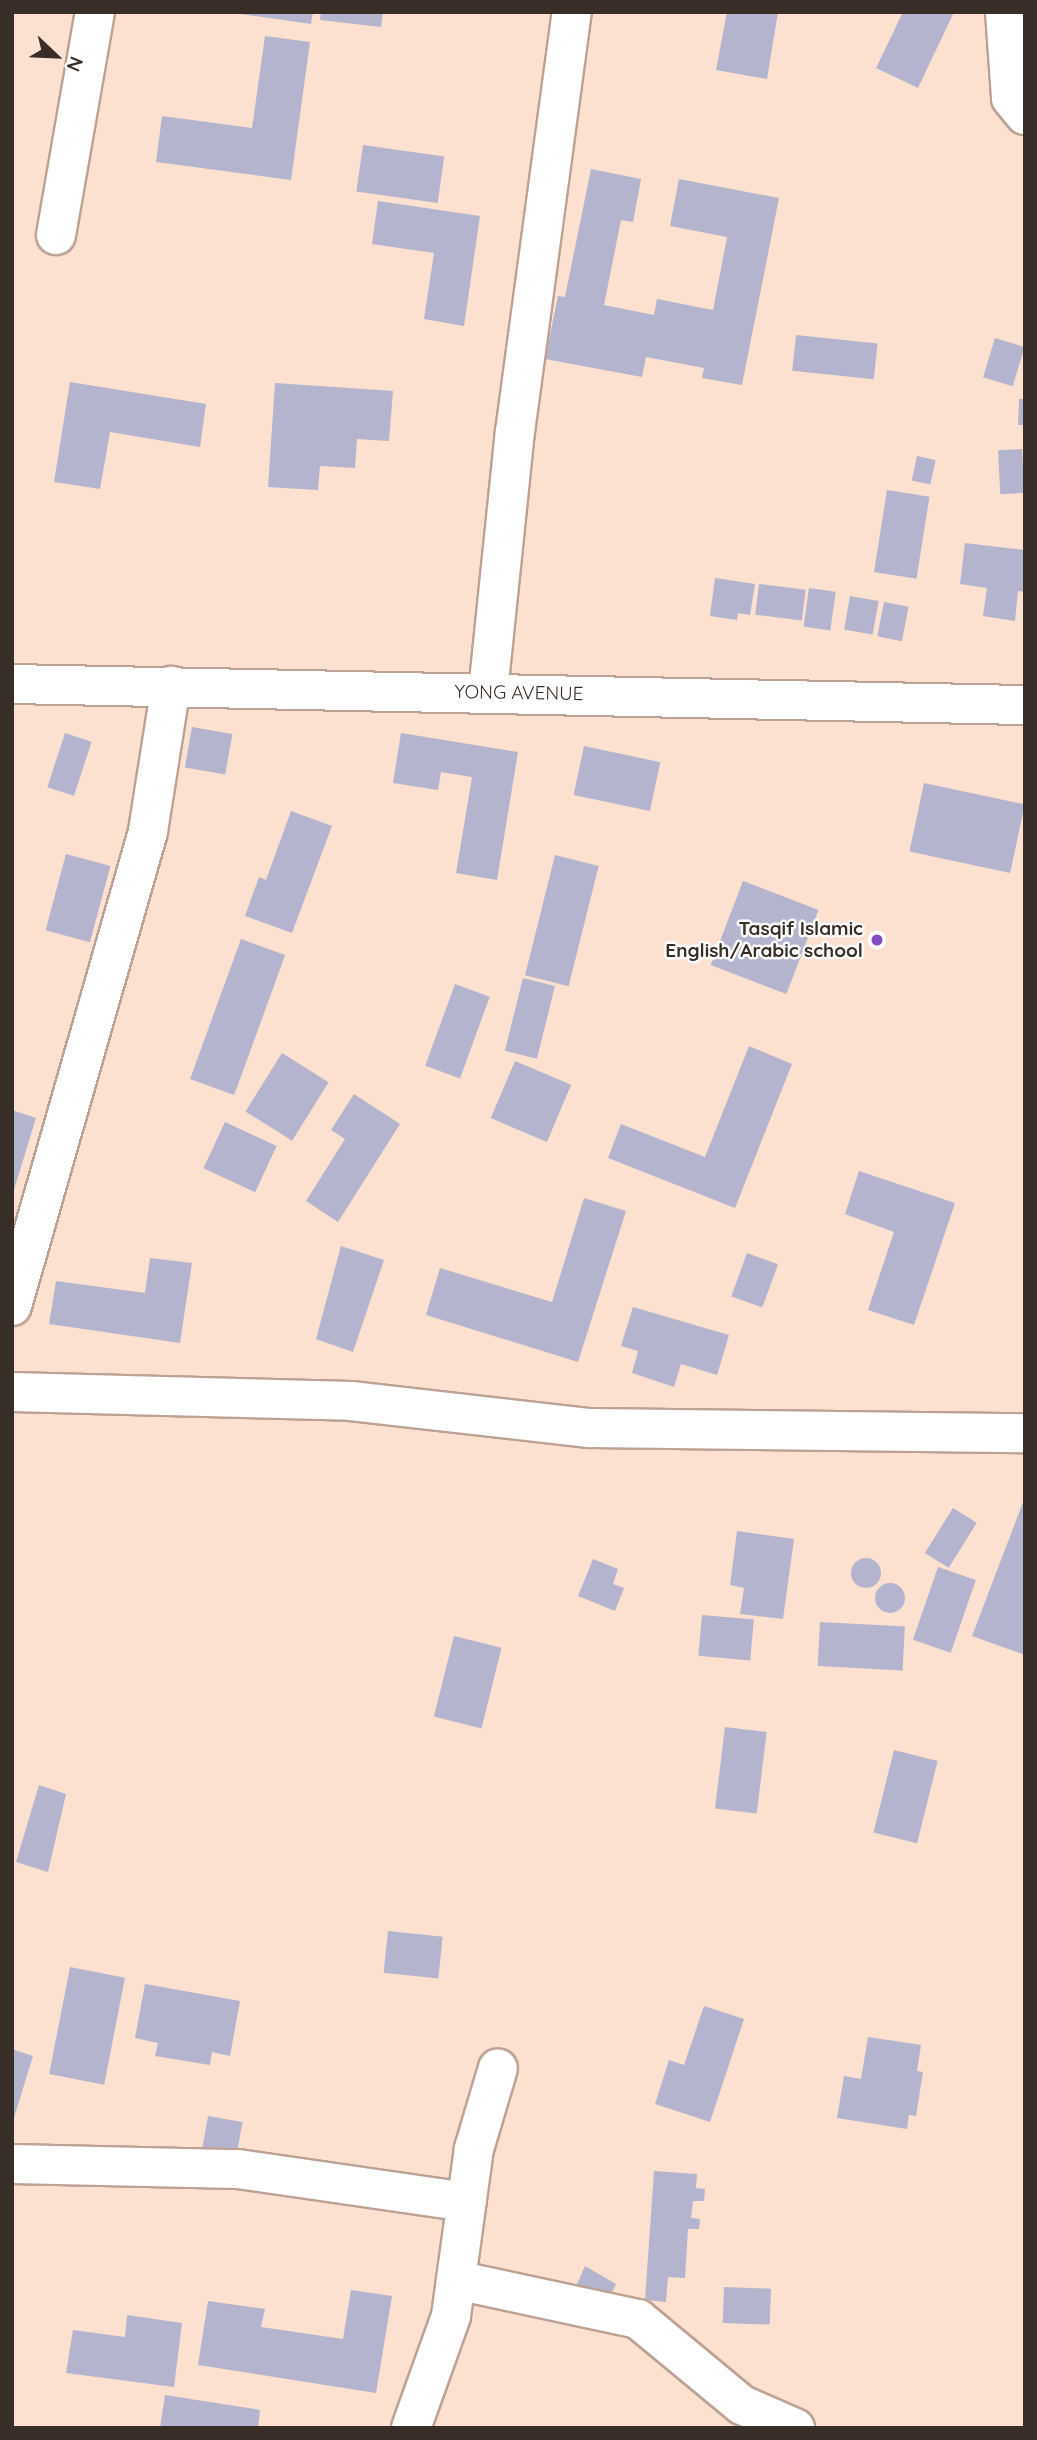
<!DOCTYPE html>
<html>
<head>
<meta charset="utf-8">
<style>
	body { margin:0 }
	#map { position:relative; width:1037px; height:2440px; overflow:hidden; background:#fce0d0; font-family:Quicksand,sans-serif }
	div>[style] { position:absolute }
	.building>* { inset:0; background:#b4b4ce; transform-origin:0 0 }
	.round { border-radius:50% }
	.roads { filter:drop-shadow(2px 0 #bca294) drop-shadow(-2px 0 #bca294) drop-shadow(0 2px #bca294) drop-shadow(0 -2px #bca294) }
	.minor>* { height:38px; margin:-19px; padding:0 19px; transform-origin:19px; border-radius:19px; background:#fff }
	.tertiary>* { height:38px; margin:-19px; padding:0 19px; transform-origin:19px; border-radius:19px; background:#fff }
	.dots>* { width:19px; height:19px; translate:-50% -50%; box-sizing:border-box; border:4px solid #fff; border-radius:50% }
	span { translate:-50% -50%; white-space:nowrap; text-align:center; line-height:1.15; -webkit-text-stroke:5px #fff; paint-order:stroke }
	.street-label { font-size:19px; color:#382d27 }
	.poi-label { font-size:19px; color:#382d27; font-weight:700 }
	.right { translate:-100% -50%; text-align:right }
	.frame { position:absolute; inset:0; border:14px solid #382d27; pointer-events:none }
	.north { position:absolute; left:21px; top:21px; width:70px; height:70px; -webkit-text-stroke:5px #fff; paint-order:stroke; rotate:113deg; font-size:19px; font-weight:700; line-height:28px; text-align:center; color:#382d27 }
	.north::after { content:''; display:block; margin:auto; width:24px; height:32px; background:#382d27; clip-path:polygon(50% 0,100% 100%,50% 72%,0 100%) }
</style>
</head>
<body>
<div id="map">
	<div class="building">
		<div style="clip-path:polygon(227px 12px,313px 12px,311px 24px)"></div>
		<div style="clip-path:polygon(321px 12px,383px 12px,381px 27px,320px 20px)"></div>
		<div style="clip-path:polygon(727px 12px,778px 12px,767px 79px,716px 70px)"></div>
		<div style="clip-path:polygon(903px 12px,954px 12px,918px 88px,876px 68px)"></div>
		<div style="clip-path:polygon(265px 36px,310px 42px,291px 180px,156px 162px,162px 116px,252px 128px)"></div>
		<div style="left:363px;top:145px;width:82px;height:47px;rotate:8deg"></div>
		<div style="clip-path:polygon(591px 169px,641px 179px,633px 222px,621px 220px,604px 305px,654px 315px,657px 299px,713px 310px,727px 237px,670px 226px,679px 179px,779px 198px,742px 385px,702px 378px,704px 368px,646px 357px,642px 377px,545px 359px,558px 296px,565px 297px)"></div>
		<div style="clip-path:polygon(378px 201px,480px 216px,464px 326px,424px 319px,434px 253px,372px 244px)"></div>
		<div style="left:796px;top:335px;width:82px;height:36px;rotate:6deg"></div>
		<div style="left:995px;top:338px;width:31px;height:41px;rotate:17deg"></div>
		<div style="clip-path:polygon(70px 382px,206px 404px,200px 447px,110px 432px,100px 489px,54px 482px)"></div>
		<div style="clip-path:polygon(275px 383px,393px 391px,389px 441px,357px 439px,355px 468px,320px 466px,318px 490px,268px 487px)"></div>
		<div style="clip-path:polygon(1019px 399px,1025px 399px,1025px 425px,1018px 425px)"></div>
		<div style="left:1022px;top:449px;width:44px;height:24px;rotate:87deg"></div>
		<div style="left:917px;top:456px;width:19px;height:25px;rotate:12deg"></div>
		<div style="left:887px;top:490px;width:43px;height:83px;rotate:9deg"></div>
		<div style="clip-path:polygon(965px 543px,1025px 550px,1025px 592px,1018px 591px,1015px 621px,983px 616px,987px 588px,960px 584px)"></div>
		<div style="clip-path:polygon(715px 578px,755px 584px,750px 615px,738px 613px,737px 620px,710px 616px)"></div>
		<div style="left:759px;top:584px;width:47px;height:31px;rotate:7deg"></div>
		<div style="left:809px;top:588px;width:27px;height:39px;rotate:8deg"></div>
		<div style="left:850px;top:596px;width:29px;height:34px;rotate:10deg"></div>
		<div style="left:884px;top:602px;width:25px;height:35px;rotate:11deg"></div>
		<div style="left:192px;top:727px;width:41px;height:41px;rotate:10deg"></div>
		<div style="left:65px;top:733px;width:28px;height:57px;rotate:18deg"></div>
		<div style="clip-path:polygon(401px 733px,518px 752px,497px 880px,456px 873px,472px 777px,441px 772px,438px 790px,393px 783px)"></div>
		<div style="left:584px;top:746px;width:78px;height:50px;rotate:12deg"></div>
		<div style="left:924px;top:783px;width:103px;height:70px;rotate:12deg"></div>
		<div style="clip-path:polygon(291px 811px,332px 826px,292px 933px,245px 916px,259px 877px,266px 880px)"></div>
		<div style="left:66px;top:854px;width:46px;height:79px;rotate:15deg"></div>
		<div style="left:555px;top:855px;width:45px;height:124px;rotate:14deg"></div>
		<div style="left:743px;top:881px;width:81px;height:90px;rotate:21deg"></div>
		<div style="left:241px;top:939px;width:47px;height:149px;rotate:20deg"></div>
		<div style="left:523px;top:978px;width:33px;height:75px;rotate:14deg"></div>
		<div style="left:455px;top:984px;width:37px;height:87px;rotate:20deg"></div>
		<div style="clip-path:polygon(749px 1046px,792px 1064px,735px 1208px,608px 1158px,621px 1124px,705px 1157px)"></div>
		<div style="left:282px;top:1053px;width:55px;height:69px;rotate:32deg"></div>
		<div style="left:515px;top:1061px;width:61px;height:62px;rotate:23deg"></div>
		<div style="clip-path:polygon(354px 1094px,400px 1124px,338px 1222px,306px 1201px,345px 1139px,331px 1130px)"></div>
		<div style="clip-path:polygon(12px 1110px,36px 1118px,13px 1193px,12px 1193px)"></div>
		<div style="left:225px;top:1122px;width:57px;height:51px;rotate:25deg"></div>
		<div style="clip-path:polygon(859px 1171px,955px 1203px,914px 1325px,868px 1310px,894px 1232px,845px 1214px)"></div>
		<div style="clip-path:polygon(584px 1198px,626px 1211px,578px 1362px,426px 1315px,440px 1268px,552px 1302px)"></div>
		<div style="clip-path:polygon(341px 1246px,384px 1260px,353px 1352px,316px 1339px)"></div>
		<div style="left:747px;top:1253px;width:33px;height:46px;rotate:20deg"></div>
		<div style="clip-path:polygon(150px 1258px,192px 1263px,180px 1343px,49px 1324px,56px 1281px,145px 1293px)"></div>
		<div style="clip-path:polygon(633px 1307px,729px 1335px,717px 1375px,681px 1364px,674px 1387px,632px 1373px,638px 1351px,621px 1346px)"></div>
		<div style="clip-path:polygon(1025px 1497px,1025px 1655px,972px 1636px)"></div>
		<div style="left:953px;top:1508px;width:28px;height:53px;rotate:32deg"></div>
		<div style="clip-path:polygon(737px 1531px,794px 1539px,783px 1619px,740px 1614px,744px 1588px,730px 1585px)"></div>
		<div class="round" style="left:851px;top:1558px;width:30px;height:30px"></div>
		<div style="clip-path:polygon(593px 1559px,618px 1569px,613px 1584px,624px 1588px,615px 1611px,578px 1596px)"></div>
		<div style="left:938px;top:1567px;width:40px;height:77px;rotate:19deg"></div>
		<div class="round" style="left:875px;top:1583px;width:30px;height:30px"></div>
		<div style="left:702px;top:1615px;width:52px;height:41px;rotate:5deg"></div>
		<div style="left:820px;top:1622px;width:85px;height:44px;rotate:3deg"></div>
		<div style="left:454px;top:1636px;width:49px;height:83px;rotate:14deg"></div>
		<div style="left:725px;top:1727px;width:42px;height:82px;rotate:7deg"></div>
		<div style="left:894px;top:1750px;width:45px;height:85px;rotate:14deg"></div>
		<div style="clip-path:polygon(39px 1785px,66px 1794px,48px 1872px,16px 1862px)"></div>
		<div style="left:388px;top:1931px;width:55px;height:42px;rotate:6deg"></div>
		<div style="left:70px;top:1967px;width:56px;height:109px;rotate:11deg"></div>
		<div style="clip-path:polygon(145px 1984px,240px 2001px,230px 2056px,212px 2052px,210px 2065px,155px 2056px,158px 2043px,135px 2038px)"></div>
		<div style="clip-path:polygon(704px 2006px,744px 2019px,710px 2122px,655px 2104px,669px 2060px,684px 2065px)"></div>
		<div style="clip-path:polygon(868px 2037px,921px 2045px,917px 2071px,923px 2072px,916px 2116px,909px 2115px,907px 2129px,837px 2118px,844px 2076px,861px 2079px)"></div>
		<div style="clip-path:polygon(12px 2049px,33px 2056px,13px 2121px,12px 2121px)"></div>
		<div style="left:208px;top:2116px;width:35px;height:36px;rotate:10deg"></div>
		<div style="clip-path:polygon(654px 2171px,697px 2174px,696px 2188px,705px 2189px,704px 2201px,693px 2201px,691px 2218px,700px 2219px,699px 2229px,688px 2229px,685px 2278px,668px 2277px,666px 2302px,645px 2300px)"></div>
		<div style="clip-path:polygon(585px 2266px,616px 2284px,607px 2303px,575px 2289px)"></div>
		<div style="left:724px;top:2287px;width:47px;height:36px;rotate:2deg"></div>
		<div style="clip-path:polygon(351px 2290px,392px 2296px,376px 2393px,198px 2365px,208px 2301px,265px 2309px,261px 2327px,343px 2339px)"></div>
		<div style="clip-path:polygon(127px 2315px,182px 2323px,174px 2387px,66px 2373px,73px 2330px,125px 2337px)"></div>
		<div style="clip-path:polygon(165px 2395px,260px 2410px,258px 2428px,160px 2428px)"></div>
	</div>
	<div class="roads">
		<div class="minor">
			<div style="left:1005px;top:12px;width:86px;rotate:86deg"></div>
			<div style="left:1011px;top:98px;width:22px;rotate:51deg"></div>
			<div style="left:56px;top:235px;width:226px;rotate:-80.1deg"></div>
			<div style="left:488px;top:692px;width:261px;rotate:-84.1deg"></div>
			<div style="left:515px;top:432px;width:424px;rotate:-82.3deg"></div>
			<div style="left:12px;top:1306px;width:494px;rotate:-74deg"></div>
			<div style="left:148px;top:831px;width:147px;rotate:-81deg"></div>
			<div style="left:12px;top:1392px;width:339px;rotate:1.5deg"></div>
			<div style="left:351px;top:1401px;width:240px;rotate:6.5deg"></div>
			<div style="left:589px;top:1428px;width:436px;rotate:0.7deg"></div>
			<div style="left:12px;top:2164px;width:226px;rotate:1.3deg"></div>
			<div style="left:238px;top:2169px;width:231px;rotate:8.2deg"></div>
			<div style="left:456px;top:2280px;width:186px;rotate:12.1deg"></div>
			<div style="left:638px;top:2319px;width:135px;rotate:39.6deg"></div>
			<div style="left:742px;top:2405px;width:58px;rotate:23.5deg"></div>
			<div style="left:411px;top:2428px;width:119px;rotate:-70.3deg"></div>
			<div style="left:451px;top:2316px;width:169px;rotate:-82.2deg"></div>
			<div style="left:474px;top:2149px;width:84px;rotate:-73.5deg"></div>
		</div>
		<div class="tertiary">
			<div style="left:12px;top:684px;width:1013px;rotate:1.19deg"></div>
		</div>
	</div>
	<div class="dots">
		<div style="left:877px;top:940px;background:#824cc3"></div>
	</div>
	<div class="street-label">
		<span style="left:519px;top:693px;rotate:1deg">YONG AVENUE</span>
	</div>
	<div class="poi-label">
		<span class="right" style="left:863px;top:940px">Tasqif Islamic<br>English/Arabic school</span>
	</div>
	<div class="frame"></div>
	<div class="north">N</div>
</div>
</body>
</html>
